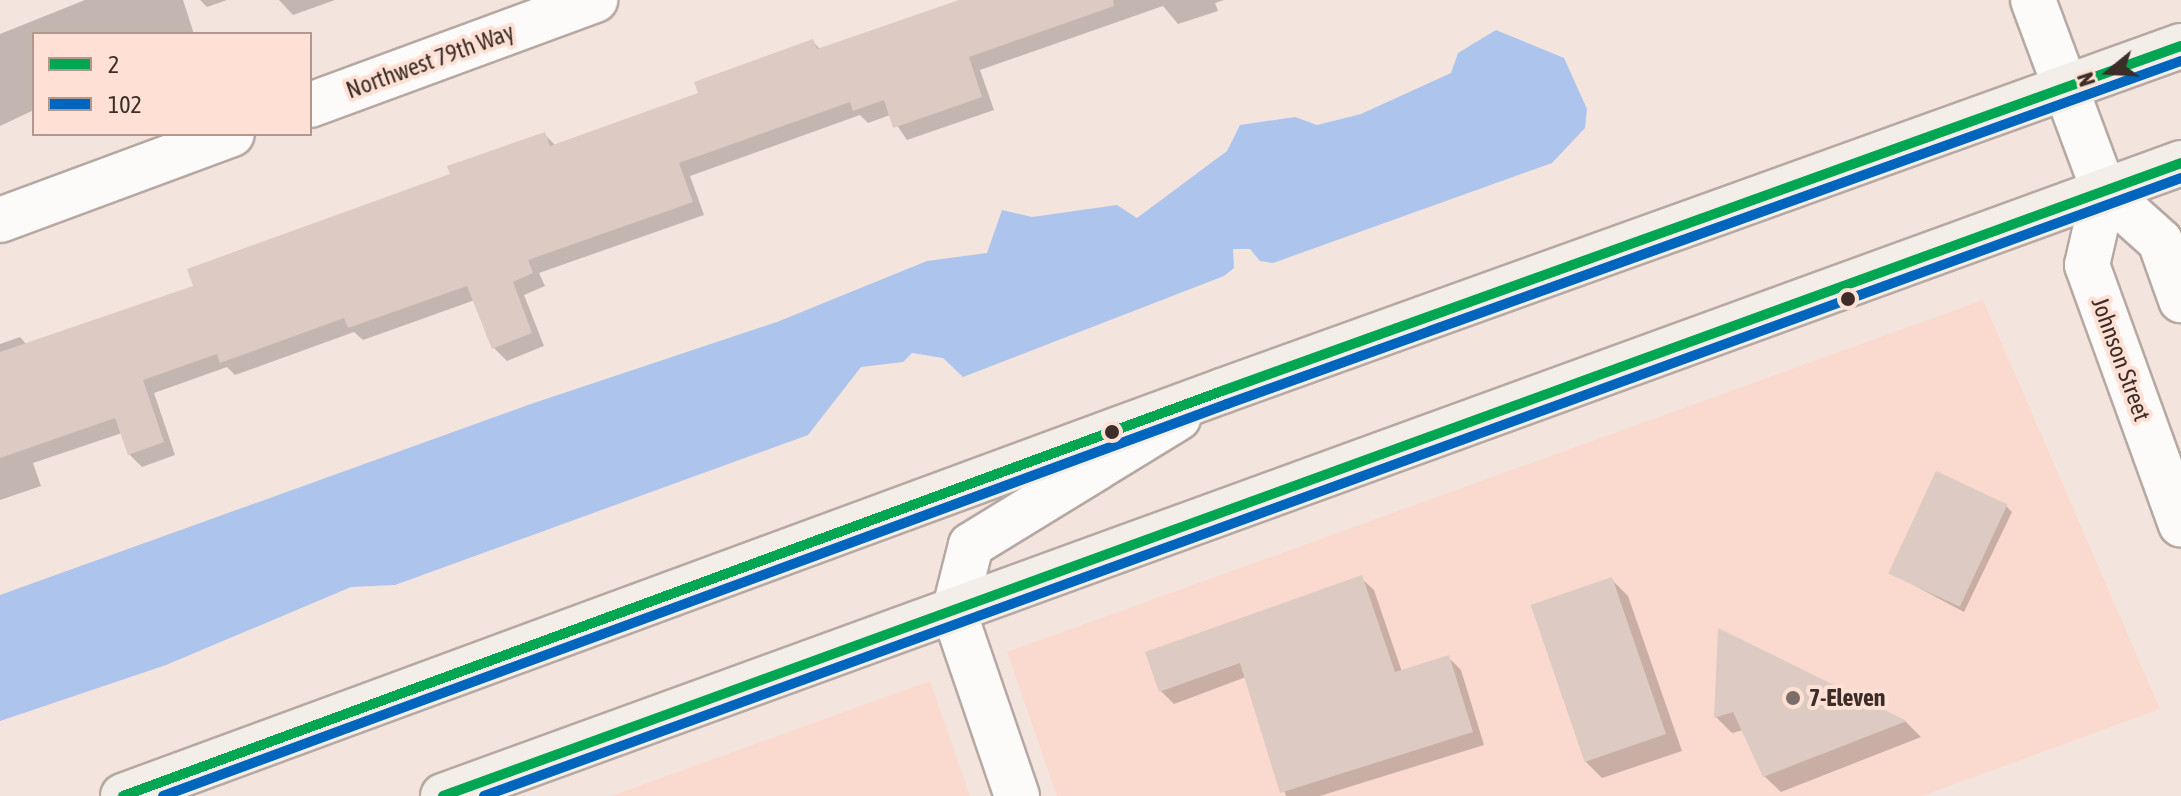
<!DOCTYPE html>
<html>
<head>
<meta charset="utf-8">
<style>
	body { margin:0 }
	#map { position:relative; width:2181px; height:796px; overflow:hidden; background:#f4e4de; font-family:"Asap Condensed",sans-serif }
	div>[style] { position:absolute }
	.built>* { inset:0; background:#fadace }
	.water>* { inset:0; background:#adc4ed }
	.shadow>* { inset:0; background:#0003 }
	.building>* { inset:0; background:#dccac3; transform-origin:0 0 }
	.roads { filter:drop-shadow(2px 0 #b6a8a3) drop-shadow(-2px 0 #b6a8a3) drop-shadow(0 2px #b6a8a3) drop-shadow(0 -2px #b6a8a3) }
	.minor>* { height:44px; margin:-22px; padding:0 22px; transform-origin:22px; border-radius:22px; background:#fdfbfa }
	.major>* { height:44px; margin:-22px; padding:0 22px; transform-origin:22px; border-radius:22px; background:#f3efe8 }
	.bus-1>* { height:10px; margin:-5px; padding:0 5px; transform-origin:5px; border-radius:5px; background:#00a651 }
	.bus-2>* { height:10px; margin:-5px; padding:0 5px; transform-origin:5px; border-radius:5px; background:#0065bd }
	.dots>* { width:22px; height:22px; translate:-50% -50%; box-sizing:border-box; border:4px solid #fee0d4; border-radius:50% }
	span { translate:-50% -50%; white-space:nowrap; text-align:center; line-height:1.15; -webkit-text-stroke:8px #fee0d4; paint-order:stroke }
	.street-label { font-size:24px; color:#3c2d28 }
	.poi-label { font-size:24px; color:#3c2d28; font-weight:700 }
	.left { translate:0 -50%; text-align:left }
	.legend { position:absolute; left:32px; top:32px; width:280px; height:104px; box-sizing:border-box; background:#fee0d4; border:2px solid #b0988f; margin:0; padding:10px 14px; list-style:none; font-size:24px; color:#3c2d28 }
	.legend li { display:flex; align-items:center; gap:16px; height:40px }
	.legend b { width:40px; border:2px solid #b0988f }
	.north { position:absolute; left:2069px; top:32px; width:80px; height:80px; -webkit-text-stroke:6px #fee0d4; paint-order:stroke; rotate:252deg; font-size:22px; font-weight:700; line-height:32px; text-align:center; color:#3c2d28 }
	.north::after { content:''; display:block; margin:auto; width:28px; height:36px; background:#3c2d28; clip-path:polygon(50% 0,100% 100%,50% 72%,0 100%) }
</style>
</head>
<body>
<div id="map">
	<div class="built">
		<div style="clip-path:polygon(1983px 300px,2160px 709px,1922px 796px,1057px 796px,1007px 652px)"></div>
		<div style="clip-path:polygon(930px 681px,970px 796px,611px 796px)"></div>
	</div>
	<div class="water">
		<div style="clip-path:polygon(1496px 30px,1564px 58px,1587px 109px,1585px 128px,1552px 163px,1273px 263px,1260px 261px,1250px 249px,1233px 249px,1234px 268px,1224px 276px,963px 377px,943px 358px,912px 353px,903px 362px,861px 367px,808px 435px,395px 585px,351px 587px,166px 665px,0 721px,0 595px,531px 404px,777px 322px,927px 261px,987px 253px,1002px 210px,1032px 217px,1117px 205px,1137px 218px,1227px 151px,1240px 125px,1295px 117px,1317px 125px,1361px 114px,1451px 73px,1458px 53px)"></div>
	</div>
	<div class="shadow">
		<div style="clip-path:polygon(85px 0,183px 0,194px 34px,34px 34px,34px 110px,0 126px,0 34px)"></div>
		<div style="clip-path:polygon(200px 0,227px 0,207px 7px)"></div>
		<div style="clip-path:polygon(279px 0,335px 0,293px 15px)"></div>
		<div style="clip-path:polygon(965px 0,1224px 0,1215px 3px,1218px 11px,1178px 24px,1163px 6px,980px 70px,994px 110px,907px 140px,890px 115px,868px 123px,860px 115px,690px 176px,704px 215px,539px 273px,545px 286px,524px 295px,544px 346px,507px 361px,494px 348px,475px 300px,363px 340px,354px 332px,235px 375px,227px 367px,154px 393px,175px 455px,142px 467px,129px 454px,122px 433px,33px 463px,41px 486px,0 500px,0 344px,20px 337px,27px 345px,195px 287px,544px 134px,556px 146px,701px 94px,813px 42px,821px 50px)"></div>
		<div style="clip-path:polygon(2006px 506px,2012px 512px,1964px 612px,1889px 572px)"></div>
		<div style="clip-path:polygon(1361px 578px,1374px 590px,1402px 672px,1448px 657px,1461px 670px,1484px 745px,1320px 796px,1286px 796px,1246px 677px,1174px 704px,1161px 691px)"></div>
		<div style="clip-path:polygon(1612px 580px,1628px 596px,1682px 751px,1602px 778px,1586px 762px)"></div>
		<div style="clip-path:polygon(1720px 632px,1906px 722px,1921px 737px,1781px 792px,1764px 776px,1743px 730px,1732px 733px,1716px 717px)"></div>
	</div>
	<div class="building">
		<div style="clip-path:polygon(959px 0,1113px 0,1114px 6px,969px 57px,982px 97px,893px 128px,884px 100px,853px 111px,850px 102px,679px 163px,693px 202px,528px 260px,533px 273px,513px 282px,532px 333px,492px 349px,467px 286px,348px 328px,344px 318px,220px 363px,217px 354px,143px 380px,164px 442px,128px 455px,115px 418px,0 458px,0 352px,193px 286px,187px 269px,450px 174px,447px 166px,545px 132px,550px 146px,698px 93px,694px 82px,813px 39px,817px 49px)"></div>
		<div style="left:1936px;top:471px;width:79px;height:113px;rotate:25deg"></div>
		<div style="clip-path:polygon(1362px 575px,1395px 672px,1449px 655px,1473px 732px,1280px 793px,1240px 663px,1159px 692px,1145px 652px)"></div>
		<div style="left:1612px;top:577px;width:166px;height:86px;rotate:71deg"></div>
		<div style="clip-path:polygon(1718px 628px,1907px 721px,1763px 777px,1733px 712px,1714px 718px)"></div>
	</div>
	<div class="roads">
		<div class="minor">
			<div style="left:2033px;top:0;width:204px;rotate:69.6deg"></div>
			<div style="left:2104px;top:191px;width:75px;rotate:41.8deg"></div>
			<div style="left:2160px;top:241px;width:63px;rotate:70.4deg"></div>
			<div style="left:310px;top:105px;width:304px;rotate:-20.2deg"></div>
			<div style="left:2104px;top:191px;width:76px;rotate:102.9deg"></div>
			<div style="left:2087px;top:265px;width:276px;rotate:70.1deg"></div>
			<div style="left:0;top:220px;width:247px;rotate:-20.3deg"></div>
			<div style="left:1017px;top:796px;width:194px;rotate:-108.9deg"></div>
			<div style="left:954px;top:612px;width:69px;rotate:-75.8deg"></div>
			<div style="left:971px;top:545px;width:243px;rotate:-31.5deg"></div>
		</div>
		<div class="major">
			<div style="left:123px;top:796px;width:1171px;rotate:-20.23deg"></div>
			<div style="left:1222px;top:391px;width:1019px;rotate:-19.79deg"></div>
			<div style="left:443px;top:796px;width:1850px;rotate:-20.01deg"></div>
		</div>
	</div>
	<div class="bus-1">
		<div style="left:123px;top:796px;width:1171px;rotate:-20.23deg"></div>
		<div style="left:1222px;top:391px;width:1019px;rotate:-19.79deg"></div>
		<div style="left:443px;top:796px;width:1850px;rotate:-20.01deg"></div>
	</div>
	<div class="bus-2">
		<div style="left:163px;top:796px;width:1134px;rotate:-20.22deg"></div>
		<div style="left:1227px;top:404px;width:1014px;rotate:-19.78deg"></div>
		<div style="left:484px;top:796px;width:1806px;rotate:-20.01deg"></div>
	</div>
	<div class="dots">
		<div style="left:1848px;top:299px;background:#3c2d28"></div>
		<div style="left:1112px;top:432px;background:#3c2d28"></div>
		<div style="left:1793px;top:698px;background:#7c6d68"></div>
	</div>
	<div class="street-label">
		<span style="left:430px;top:61px;rotate:-20deg">Northwest 79th Way</span>
		<span style="left:2121px;top:359px;rotate:70deg">Johnson Street</span>
	</div>
	<div class="poi-label">
		<span class="left" style="left:1809px;top:698px">7-Eleven</span>
	</div>
	<ul class="legend">
	<li><b style="height:10px;background:#00a651"></b>2</li>
	<li><b style="height:10px;background:#0065bd"></b>102</li>
	</ul>
	<div class="north">N</div>
</div>
</body>
</html>
